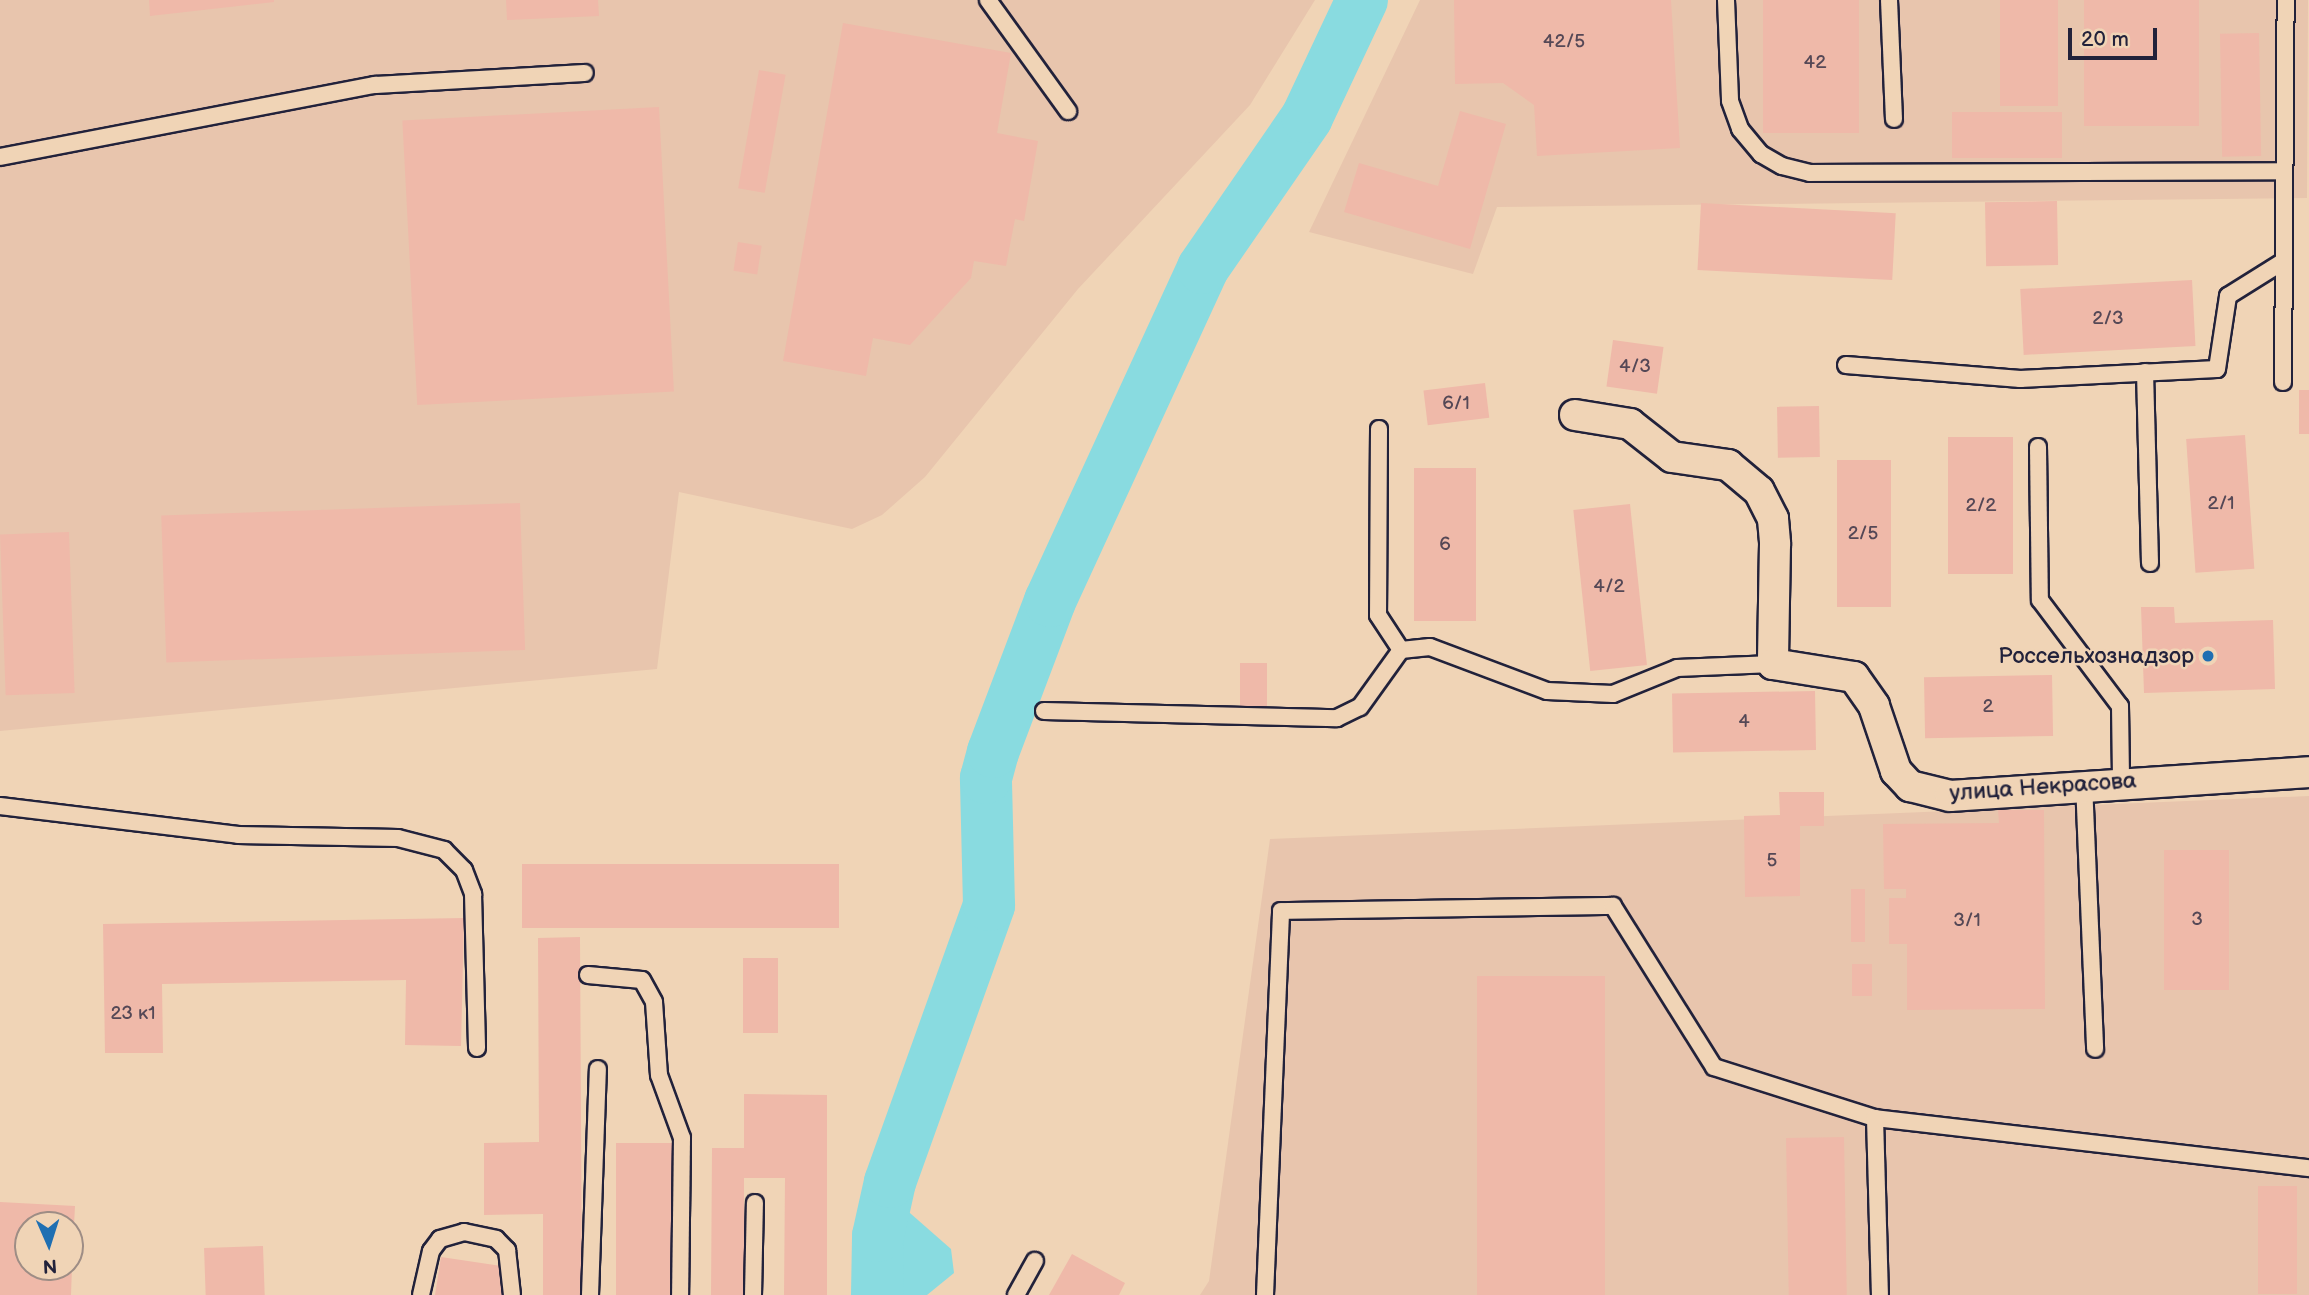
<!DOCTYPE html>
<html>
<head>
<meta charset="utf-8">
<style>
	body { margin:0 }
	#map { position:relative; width:2309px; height:1295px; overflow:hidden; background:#f0d4b6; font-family:"Balsamiq Sans",sans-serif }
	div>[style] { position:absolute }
	.built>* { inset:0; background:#e8c5ad }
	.water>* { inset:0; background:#89dbe0 }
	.river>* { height:52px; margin:-26px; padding:0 26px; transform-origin:26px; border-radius:26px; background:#89dbe0 }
	.building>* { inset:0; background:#efb9a9; transform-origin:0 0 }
	.roads { filter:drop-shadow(2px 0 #22223b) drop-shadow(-2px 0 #22223b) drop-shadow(0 2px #22223b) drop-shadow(0 -2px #22223b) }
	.lane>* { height:16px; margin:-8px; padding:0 8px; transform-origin:8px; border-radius:8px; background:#f0d4b6 }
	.street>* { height:30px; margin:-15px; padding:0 15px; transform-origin:15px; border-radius:15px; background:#f0d4b6 }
	.dots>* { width:19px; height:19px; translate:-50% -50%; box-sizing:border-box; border:4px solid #f0d4b6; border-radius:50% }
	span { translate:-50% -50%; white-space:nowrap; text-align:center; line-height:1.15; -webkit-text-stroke:5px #f0d4b6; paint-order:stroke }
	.number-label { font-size:19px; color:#554856 }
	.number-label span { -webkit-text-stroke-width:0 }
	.poi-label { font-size:23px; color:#22223b }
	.right { translate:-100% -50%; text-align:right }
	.street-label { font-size:23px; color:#22223b }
	.north { position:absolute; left:14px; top:1211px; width:70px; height:70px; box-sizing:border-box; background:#f0d4b6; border:2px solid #9e8d85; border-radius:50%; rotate:177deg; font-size:19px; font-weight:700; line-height:28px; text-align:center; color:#22223b }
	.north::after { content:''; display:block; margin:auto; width:24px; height:32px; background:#1f6fb2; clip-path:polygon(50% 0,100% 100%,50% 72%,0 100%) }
	.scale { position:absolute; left:2068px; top:28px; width:89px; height:32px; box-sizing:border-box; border:4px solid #22223b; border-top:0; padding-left:9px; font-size:21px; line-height:24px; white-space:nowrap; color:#22223b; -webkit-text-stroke:5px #f0d4b6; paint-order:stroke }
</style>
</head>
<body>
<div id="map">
	<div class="built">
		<div style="clip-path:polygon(0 0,1315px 0,1250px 105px,1078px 289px,925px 477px,882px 515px,852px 529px,679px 492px,657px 669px,0 731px)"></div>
		<div style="clip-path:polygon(1420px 0,2308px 0,2307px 198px,1497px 207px,1473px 274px,1309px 232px)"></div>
		<div style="clip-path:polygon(2309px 796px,2309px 1295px,1200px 1295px,1209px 1281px,1270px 839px)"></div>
	</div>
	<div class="water">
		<div style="clip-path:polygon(878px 1185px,951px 1249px,954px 1273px,927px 1295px,865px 1295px,856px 1261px)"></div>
	</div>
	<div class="river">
		<div style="left:877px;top:1295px;width:59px;rotate:-89deg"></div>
		<div style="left:878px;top:1236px;width:55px;rotate:-77.5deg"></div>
		<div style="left:890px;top:1182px;width:294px;rotate:-70.3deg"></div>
		<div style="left:989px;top:905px;width:127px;rotate:-91.4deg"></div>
		<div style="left:986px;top:778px;width:27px;rotate:-75deg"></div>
		<div style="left:993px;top:752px;width:161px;rotate:-69.3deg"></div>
		<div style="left:1050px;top:601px;width:366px;rotate:-65.3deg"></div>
		<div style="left:1203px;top:268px;width:183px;rotate:-55.4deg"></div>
		<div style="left:1307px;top:117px;width:129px;rotate:-64.8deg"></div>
	</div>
	<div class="building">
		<div style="clip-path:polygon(149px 0,274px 0,274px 2px,150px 16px)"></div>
		<div style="clip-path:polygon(506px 0,598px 0,599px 16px,507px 20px)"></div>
		<div style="clip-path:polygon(1454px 0,1671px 0,1680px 148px,1537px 156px,1534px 105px,1503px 83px,1455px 84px)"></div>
		<div style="left:1763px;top:0;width:96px;height:133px"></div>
		<div style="left:2000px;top:0;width:58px;height:106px"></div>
		<div style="left:2084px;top:0;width:115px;height:126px"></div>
		<div style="clip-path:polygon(843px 23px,1011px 53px,997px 133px,1038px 141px,1024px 221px,1015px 219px,1006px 266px,974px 261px,971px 278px,910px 345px,873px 338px,866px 376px,783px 361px)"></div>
		<div style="left:2259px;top:33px;width:123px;height:39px;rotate:89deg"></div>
		<div style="left:759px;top:70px;width:27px;height:120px;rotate:10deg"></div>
		<div style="left:659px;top:107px;width:285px;height:257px;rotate:87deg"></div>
		<div style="clip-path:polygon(1460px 111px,1506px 124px,1470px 249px,1344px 212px,1359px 163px,1438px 186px)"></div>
		<div style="left:1952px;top:112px;width:110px;height:46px"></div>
		<div style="left:2057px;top:201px;width:64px;height:72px;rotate:89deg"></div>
		<div style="left:1701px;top:203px;width:195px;height:67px;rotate:3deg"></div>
		<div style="left:738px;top:242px;width:24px;height:29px;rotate:9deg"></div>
		<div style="left:2192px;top:280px;width:66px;height:172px;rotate:87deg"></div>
		<div style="left:1613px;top:340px;width:51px;height:47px;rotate:8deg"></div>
		<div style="left:1485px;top:383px;width:35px;height:62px;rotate:83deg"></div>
		<div style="left:2299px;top:390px;width:10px;height:44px"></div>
		<div style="left:1819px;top:406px;width:51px;height:42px;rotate:89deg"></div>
		<div style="left:2245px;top:435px;width:134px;height:59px;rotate:86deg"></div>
		<div style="left:1948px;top:437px;width:65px;height:137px"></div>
		<div style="left:1837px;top:460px;width:54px;height:147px"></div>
		<div style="left:1476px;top:468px;width:153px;height:62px;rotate:90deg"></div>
		<div style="left:520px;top:503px;width:147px;height:359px;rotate:88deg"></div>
		<div style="left:1630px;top:504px;width:162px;height:57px;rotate:84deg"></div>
		<div style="left:69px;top:532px;width:161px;height:69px;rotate:88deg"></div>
		<div style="clip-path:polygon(2141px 607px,2174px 607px,2175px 623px,2273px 620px,2275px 689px,2144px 693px)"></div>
		<div style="left:1267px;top:663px;width:43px;height:27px;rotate:90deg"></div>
		<div style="left:2052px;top:675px;width:61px;height:128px;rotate:89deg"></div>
		<div style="left:1815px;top:691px;width:59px;height:143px;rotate:89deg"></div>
		<div style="clip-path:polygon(1779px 792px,1824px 792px,1824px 826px,1800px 826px,1800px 896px,1745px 897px,1744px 816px,1780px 815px)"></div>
		<div style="clip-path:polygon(1998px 810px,2044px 810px,2045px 1009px,1907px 1010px,1907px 944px,1889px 944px,1889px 898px,1906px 898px,1906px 889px,1884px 889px,1883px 824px,1999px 823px)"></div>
		<div style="left:2229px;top:850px;width:140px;height:65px;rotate:90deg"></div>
		<div style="left:839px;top:864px;width:64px;height:317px;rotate:90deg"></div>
		<div style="left:1851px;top:889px;width:14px;height:53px"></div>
		<div style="clip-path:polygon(464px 918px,461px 1046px,405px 1045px,406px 980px,162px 984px,163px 1053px,105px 1053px,103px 924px)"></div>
		<div style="clip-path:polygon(580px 937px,582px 1295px,543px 1295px,543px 1214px,484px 1215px,484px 1143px,539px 1142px,538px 938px)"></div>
		<div style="left:743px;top:958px;width:35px;height:75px"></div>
		<div style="left:1852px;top:964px;width:20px;height:32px"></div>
		<div style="left:1477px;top:976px;width:128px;height:319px"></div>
		<div style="clip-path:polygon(744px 1094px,827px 1095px,827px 1295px,784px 1295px,785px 1178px,744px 1178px,744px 1295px,711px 1295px,712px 1148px,744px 1148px)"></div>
		<div style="left:1844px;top:1137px;width:158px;height:58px;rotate:89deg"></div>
		<div style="left:616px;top:1143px;width:60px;height:152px"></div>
		<div style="left:2258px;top:1186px;width:39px;height:108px"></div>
		<div style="clip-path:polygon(0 1202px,75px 1206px,72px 1264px,70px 1225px,28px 1225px,28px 1267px,72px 1267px,71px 1295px,0 1295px)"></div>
		<div style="left:263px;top:1246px;width:49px;height:59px;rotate:88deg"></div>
		<div style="clip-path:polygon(1072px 1254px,1125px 1283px,1119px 1295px,1049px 1295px)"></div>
		<div style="clip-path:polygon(441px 1257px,508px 1267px,504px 1295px,435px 1295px)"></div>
	</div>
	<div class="roads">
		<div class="lane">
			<div style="left:988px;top:0;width:137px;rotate:54.2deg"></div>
			<div style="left:1726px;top:0;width:101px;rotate:87.7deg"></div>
			<div style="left:1730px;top:101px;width:30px;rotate:70deg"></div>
			<div style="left:1740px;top:129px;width:33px;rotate:50deg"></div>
			<div style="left:1761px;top:154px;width:24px;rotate:30deg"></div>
			<div style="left:1782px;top:166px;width:29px;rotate:14deg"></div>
			<div style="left:1810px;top:173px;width:474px;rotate:-0.2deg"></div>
			<div style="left:1889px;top:0;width:119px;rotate:87.6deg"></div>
			<div style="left:0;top:157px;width:382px;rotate:-10.9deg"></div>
			<div style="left:375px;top:85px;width:210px;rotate:-3.3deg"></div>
			<div style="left:1846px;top:365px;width:175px;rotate:4.6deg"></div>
			<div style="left:2020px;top:379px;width:197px;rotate:-2.9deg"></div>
			<div style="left:2217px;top:369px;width:74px;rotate:-81.4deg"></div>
			<div style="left:2228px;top:296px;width:66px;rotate:-32deg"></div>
			<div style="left:2145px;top:372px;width:191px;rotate:88.5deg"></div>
			<div style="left:2283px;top:382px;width:382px;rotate:-89.6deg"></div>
			<div style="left:1379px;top:429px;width:186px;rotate:90.3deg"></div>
			<div style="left:1378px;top:615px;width:42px;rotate:56.7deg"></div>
			<div style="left:1401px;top:650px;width:29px;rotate:-6deg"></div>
			<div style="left:1430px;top:647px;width:125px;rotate:20.6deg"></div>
			<div style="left:1547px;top:691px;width:66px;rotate:2.6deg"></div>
			<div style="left:1613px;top:694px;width:69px;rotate:-22.1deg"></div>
			<div style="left:1677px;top:668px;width:96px;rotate:-2.4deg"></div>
			<div style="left:2038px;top:447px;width:153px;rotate:89.3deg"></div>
			<div style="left:2040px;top:600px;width:133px;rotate:53deg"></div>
			<div style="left:2120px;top:706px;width:74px;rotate:89.2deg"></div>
			<div style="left:1044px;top:711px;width:293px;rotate:1.4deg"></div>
			<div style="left:1337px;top:718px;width:25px;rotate:-26deg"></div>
			<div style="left:1360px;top:707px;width:70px;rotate:-54.3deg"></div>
			<div style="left:2084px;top:783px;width:266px;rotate:87.6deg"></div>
			<div style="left:0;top:806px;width:240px;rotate:6.9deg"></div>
			<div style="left:238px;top:835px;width:160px;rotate:1.1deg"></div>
			<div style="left:398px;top:838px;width:48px;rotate:14.6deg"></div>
			<div style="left:444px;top:850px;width:28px;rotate:45deg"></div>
			<div style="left:464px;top:870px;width:26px;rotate:69deg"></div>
			<div style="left:473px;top:894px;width:154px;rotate:88.5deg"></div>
			<div style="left:588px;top:975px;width:54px;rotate:5.3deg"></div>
			<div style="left:642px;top:980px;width:25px;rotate:61deg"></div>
			<div style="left:654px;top:1002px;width:73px;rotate:86.1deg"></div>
			<div style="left:659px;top:1075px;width:67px;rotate:69.9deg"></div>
			<div style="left:682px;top:1138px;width:157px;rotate:90.7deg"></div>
			<div style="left:1875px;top:1118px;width:437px;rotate:6.6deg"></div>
			<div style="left:421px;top:1295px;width:45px;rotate:-77.2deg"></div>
			<div style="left:431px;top:1251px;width:15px;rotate:-53deg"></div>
			<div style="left:440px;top:1239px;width:25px;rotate:-16deg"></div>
			<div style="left:464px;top:1232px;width:33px;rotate:12deg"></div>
			<div style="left:496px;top:1239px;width:16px;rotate:45deg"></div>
			<div style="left:507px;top:1250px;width:45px;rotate:83.7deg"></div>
			<div style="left:590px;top:1295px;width:226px;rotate:-88deg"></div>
			<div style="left:753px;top:1295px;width:92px;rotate:-88.8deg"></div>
			<div style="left:1016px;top:1295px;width:39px;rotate:-61deg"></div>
			<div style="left:1265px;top:1295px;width:384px;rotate:-87.6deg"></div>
			<div style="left:1281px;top:911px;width:332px;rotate:-0.9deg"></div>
			<div style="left:1613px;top:906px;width:190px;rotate:57.9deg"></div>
			<div style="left:1714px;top:1067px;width:169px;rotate:17.6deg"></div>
			<div style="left:1875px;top:1118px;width:177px;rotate:88.4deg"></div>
		</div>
		<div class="street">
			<div style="left:1575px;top:415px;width:56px;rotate:9.3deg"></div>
			<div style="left:1630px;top:424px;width:53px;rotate:38.2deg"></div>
			<div style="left:1672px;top:457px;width:57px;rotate:8.1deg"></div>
			<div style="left:1728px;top:465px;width:40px;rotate:40deg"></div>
			<div style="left:1759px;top:491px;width:31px;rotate:63deg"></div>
			<div style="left:1773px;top:519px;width:25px;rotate:85deg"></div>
			<div style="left:1775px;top:544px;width:120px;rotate:91deg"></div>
			<div style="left:1773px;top:664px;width:82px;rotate:9.1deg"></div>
			<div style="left:1854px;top:677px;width:35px;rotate:55deg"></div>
			<div style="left:1874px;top:706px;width:69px;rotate:71.3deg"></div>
			<div style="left:1896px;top:771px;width:21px;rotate:47deg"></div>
			<div style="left:1910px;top:786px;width:41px;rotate:14deg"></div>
			<div style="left:1950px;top:796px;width:360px;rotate:-3.8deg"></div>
		</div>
	</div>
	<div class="dots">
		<div style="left:2208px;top:656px;background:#1f6fb2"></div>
	</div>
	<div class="number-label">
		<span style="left:1564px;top:42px">42/5</span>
		<span style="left:1815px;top:63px">42</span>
		<span style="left:2108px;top:319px">2/3</span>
		<span style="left:1635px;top:367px">4/3</span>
		<span style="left:1456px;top:404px">6/1</span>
		<span style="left:2221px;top:504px">2/1</span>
		<span style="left:1981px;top:506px">2/2</span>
		<span style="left:1863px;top:534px">2/5</span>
		<span style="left:1445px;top:545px">6</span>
		<span style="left:1609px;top:587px">4/2</span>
		<span style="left:1988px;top:707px">2</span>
		<span style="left:1744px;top:722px">4</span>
		<span style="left:1772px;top:861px">5</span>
		<span style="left:2197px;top:920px">3</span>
		<span style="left:1967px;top:921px">3/1</span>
		<span style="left:133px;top:1014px">23 к1</span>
	</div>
	<div class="poi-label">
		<span class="right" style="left:2194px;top:656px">Россельхознадзор</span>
	</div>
	<div class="street-label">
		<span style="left:2043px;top:787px;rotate:-4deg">улица Некрасова</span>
	</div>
	<div class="north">N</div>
	<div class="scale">20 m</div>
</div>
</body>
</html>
